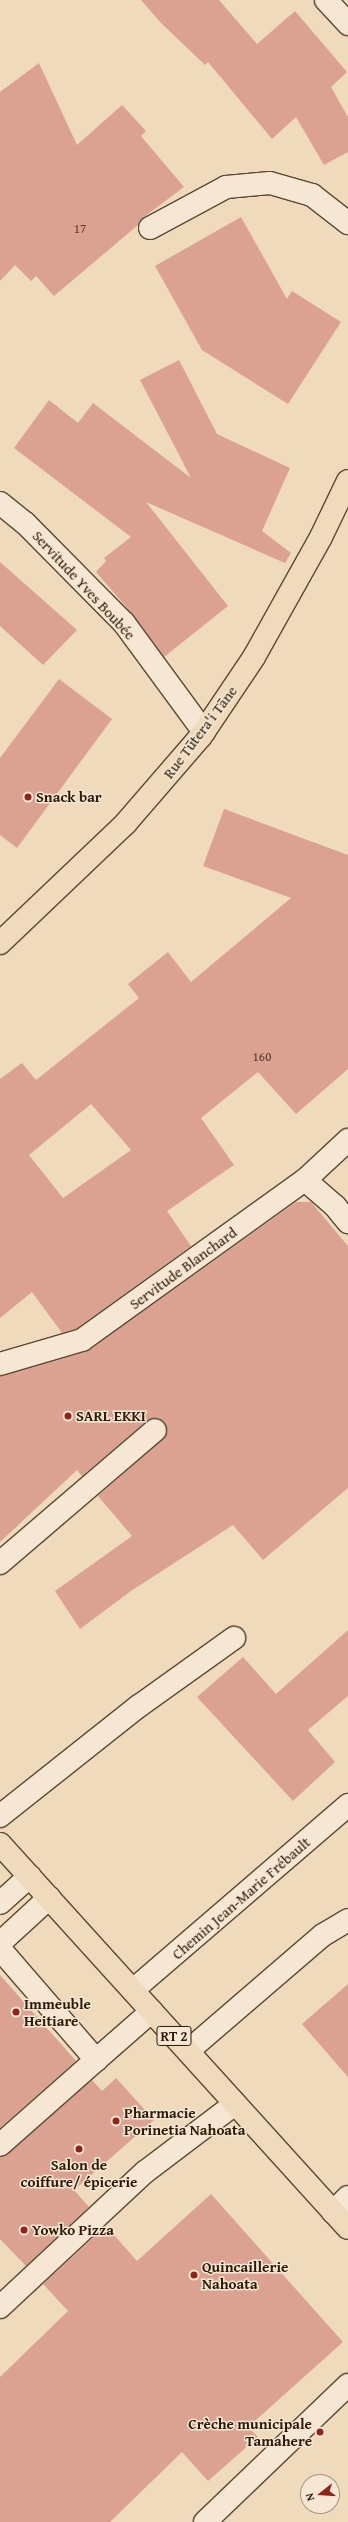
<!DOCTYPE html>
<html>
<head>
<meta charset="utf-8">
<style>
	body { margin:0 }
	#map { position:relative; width:348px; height:2522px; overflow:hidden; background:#f0dabc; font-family:"Gentium Book Plus",serif }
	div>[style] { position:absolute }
	.building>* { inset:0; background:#dba292 }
	.roads { filter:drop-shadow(1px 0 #5c4932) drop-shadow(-1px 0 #5c4932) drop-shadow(0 1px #5c4932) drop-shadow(0 -1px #5c4932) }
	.minor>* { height:22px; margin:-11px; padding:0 11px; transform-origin:11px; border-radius:11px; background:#f5e7d3 }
	.major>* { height:22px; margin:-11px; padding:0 11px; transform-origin:11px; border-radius:11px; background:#f0dabc }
	.dots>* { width:11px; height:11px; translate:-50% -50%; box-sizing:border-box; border:2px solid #f5e7d3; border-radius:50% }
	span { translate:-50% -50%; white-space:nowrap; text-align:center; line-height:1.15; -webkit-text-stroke:3px #f5e7d3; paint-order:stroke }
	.number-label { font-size:13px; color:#573b28 }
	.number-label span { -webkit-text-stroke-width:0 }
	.shield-label span { padding:1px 3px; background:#f5e7d3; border:1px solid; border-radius:3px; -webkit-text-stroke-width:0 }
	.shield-label { font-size:14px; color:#2b1904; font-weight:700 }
	.street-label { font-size:15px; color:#2b1904 }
	.poi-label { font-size:15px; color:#2b1904; font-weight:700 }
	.left { translate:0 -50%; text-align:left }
	.right { translate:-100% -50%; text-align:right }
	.north { position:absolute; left:300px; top:2474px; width:40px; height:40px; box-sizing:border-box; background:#f5e7d3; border:1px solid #a49580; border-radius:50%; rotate:253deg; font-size:11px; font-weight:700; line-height:16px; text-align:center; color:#2b1904 }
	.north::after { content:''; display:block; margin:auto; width:14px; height:18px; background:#8f2418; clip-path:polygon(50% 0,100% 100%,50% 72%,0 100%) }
</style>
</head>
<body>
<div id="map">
	<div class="building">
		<div style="clip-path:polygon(141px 0,219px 0,257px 44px,295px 11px,347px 72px,331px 87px,348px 117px,348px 152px,324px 165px,296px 117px,272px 139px,208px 62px,205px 65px,160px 22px)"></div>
		<div style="clip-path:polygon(39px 63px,77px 145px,122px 105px,146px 131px,141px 136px,184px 187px,144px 217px,138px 225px,54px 296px,36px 276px,31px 281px,15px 265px,0 281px,0 92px)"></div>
		<div style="clip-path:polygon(241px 217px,287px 299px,292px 291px,341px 322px,288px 404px,202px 350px,155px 266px)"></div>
		<div style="clip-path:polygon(179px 360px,217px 434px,290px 468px,262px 531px,291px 553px,285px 563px,146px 502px,228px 606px,164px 657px,134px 616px,96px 572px,106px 561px,104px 558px,131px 537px,14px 448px,49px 400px,78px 423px,93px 403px,191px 478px,140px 380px)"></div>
		<div style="clip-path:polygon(0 562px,77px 630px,43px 665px,0 626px)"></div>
		<div style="clip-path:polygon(59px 679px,112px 719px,17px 848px,0 835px,0 758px)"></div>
		<div style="clip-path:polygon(evenodd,224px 809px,348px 855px,348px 1069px,296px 1114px,258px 1072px,201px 1118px,234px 1165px,167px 1211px,191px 1246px,76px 1329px,62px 1333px,32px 1292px,0 1318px,0 1079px,22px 1063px,36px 1080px,139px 998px,128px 984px,168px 952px,191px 982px,291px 898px,203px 866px,224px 809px,91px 1104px,131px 1150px,63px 1198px,29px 1155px,91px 1104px)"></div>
		<div style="clip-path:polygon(296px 1202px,311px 1202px,348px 1246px,348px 1488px,263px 1560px,233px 1525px,131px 1591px,80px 1629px,55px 1591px,132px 1536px,98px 1496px,163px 1439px,167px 1427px,159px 1418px,147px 1421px,82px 1476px,77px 1470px,0 1542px,0 1376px,89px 1350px)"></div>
		<div style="clip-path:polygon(348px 1630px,348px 1696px,308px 1730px,335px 1762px,293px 1801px,197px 1697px,243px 1657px,276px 1694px)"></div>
		<div style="clip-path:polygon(0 1975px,76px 2061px,0 2128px)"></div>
		<div style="clip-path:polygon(348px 1984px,348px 2077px,302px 2024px)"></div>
		<div style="clip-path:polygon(116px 2078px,154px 2120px,74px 2190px,89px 2207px,26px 2266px,0 2239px,0 2157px,8px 2154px,92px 2080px,102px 2091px)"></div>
		<div style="clip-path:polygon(211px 2194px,343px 2342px,248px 2427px,258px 2437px,208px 2481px,182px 2452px,110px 2522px,0 2522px,0 2377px,68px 2311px,43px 2284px,106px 2226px,137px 2261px)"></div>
	</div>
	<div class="roads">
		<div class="minor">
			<div style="left:326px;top:0;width:33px;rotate:47deg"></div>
			<div style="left:150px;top:228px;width:86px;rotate:-28.3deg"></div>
			<div style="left:226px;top:187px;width:44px;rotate:-5.2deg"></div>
			<div style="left:270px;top:183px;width:44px;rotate:15.9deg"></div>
			<div style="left:312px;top:195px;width:46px;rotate:37.9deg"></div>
			<div style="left:0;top:503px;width:32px;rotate:39deg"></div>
			<div style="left:25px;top:523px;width:141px;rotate:45.3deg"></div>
			<div style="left:124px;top:623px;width:135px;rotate:53.7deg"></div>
			<div style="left:305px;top:1180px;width:59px;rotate:-42.9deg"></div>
			<div style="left:0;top:1364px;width:85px;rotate:-16.3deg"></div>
			<div style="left:82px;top:1340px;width:274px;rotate:-35.7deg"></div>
			<div style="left:305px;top:1180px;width:40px;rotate:41deg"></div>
			<div style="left:335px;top:1206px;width:21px;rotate:51deg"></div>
			<div style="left:0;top:1563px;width:204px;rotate:-40.6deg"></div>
			<div style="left:0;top:1816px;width:177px;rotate:-38.4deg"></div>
			<div style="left:139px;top:1706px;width:117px;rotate:-35.6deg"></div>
			<div style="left:0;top:1903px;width:40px;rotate:-42deg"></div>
			<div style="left:0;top:1943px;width:67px;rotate:-42.6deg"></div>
			<div style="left:0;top:1949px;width:147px;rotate:49.1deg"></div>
			<div style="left:96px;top:2060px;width:128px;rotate:138.5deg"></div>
			<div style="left:133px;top:1990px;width:284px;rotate:-40.7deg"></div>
			<div style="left:188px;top:2051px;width:178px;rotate:-40.7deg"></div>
			<div style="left:323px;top:1935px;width:29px;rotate:-31deg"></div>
			<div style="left:96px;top:2060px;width:74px;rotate:-41.2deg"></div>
			<div style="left:333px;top:2212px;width:21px;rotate:-45deg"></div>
			<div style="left:0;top:2307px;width:198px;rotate:-43deg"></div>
			<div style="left:145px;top:2172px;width:113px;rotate:-37.1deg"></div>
			<div style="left:205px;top:2522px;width:198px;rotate:-43.8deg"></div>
		</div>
		<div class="major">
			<div style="left:0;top:943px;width:173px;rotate:-43.6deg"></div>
			<div style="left:125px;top:824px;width:116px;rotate:-49.2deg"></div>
			<div style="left:201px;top:736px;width:95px;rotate:-56.1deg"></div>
			<div style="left:254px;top:657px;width:137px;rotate:-60.8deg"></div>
			<div style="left:321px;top:537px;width:62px;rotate:-64.3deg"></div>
			<div style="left:0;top:1844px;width:518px;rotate:47.82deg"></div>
		</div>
	</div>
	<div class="dots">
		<div style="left:28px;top:797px;background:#8f2418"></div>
		<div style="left:68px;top:1416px;background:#8f2418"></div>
		<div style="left:16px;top:2012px;background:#8f2418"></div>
		<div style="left:116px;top:2121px;background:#8f2418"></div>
		<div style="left:79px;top:2149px;background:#8f2418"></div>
		<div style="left:24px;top:2230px;background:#8f2418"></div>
		<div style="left:194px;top:2275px;background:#8f2418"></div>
		<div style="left:320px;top:2432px;background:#8f2418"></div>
	</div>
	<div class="number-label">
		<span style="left:80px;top:229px">17</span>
		<span style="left:262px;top:1057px">160</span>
	</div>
	<div class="shield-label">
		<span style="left:174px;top:2036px">RT 2</span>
	</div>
	<div class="street-label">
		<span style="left:84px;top:585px;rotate:47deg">Servitude Yves Boubée</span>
		<span style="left:200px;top:732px;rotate:-53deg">Rue Tūtera'i Tāne</span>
		<span style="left:183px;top:1268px;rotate:-36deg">Servitude Blanchard</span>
		<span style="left:241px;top:1898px;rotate:-41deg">Chemin Jean-Marie Frébault</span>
	</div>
	<div class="poi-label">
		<span class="left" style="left:36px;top:797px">Snack bar</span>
		<span class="left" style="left:76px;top:1416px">SARL EKKI</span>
		<span class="left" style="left:24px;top:2012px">Immeuble<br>Heitiare</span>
		<span class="left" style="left:124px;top:2121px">Pharmacie<br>Porinetia Nahoata</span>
		<span style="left:79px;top:2173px">Salon de<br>coiffure/ épicerie</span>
		<span class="left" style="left:32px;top:2230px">Yowko Pizza</span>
		<span class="left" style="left:202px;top:2275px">Quincaillerie<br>Nahoata</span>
		<span class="right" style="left:312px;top:2432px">Crèche municipale<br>Tamahere</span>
	</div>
	<div class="north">N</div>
</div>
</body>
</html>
